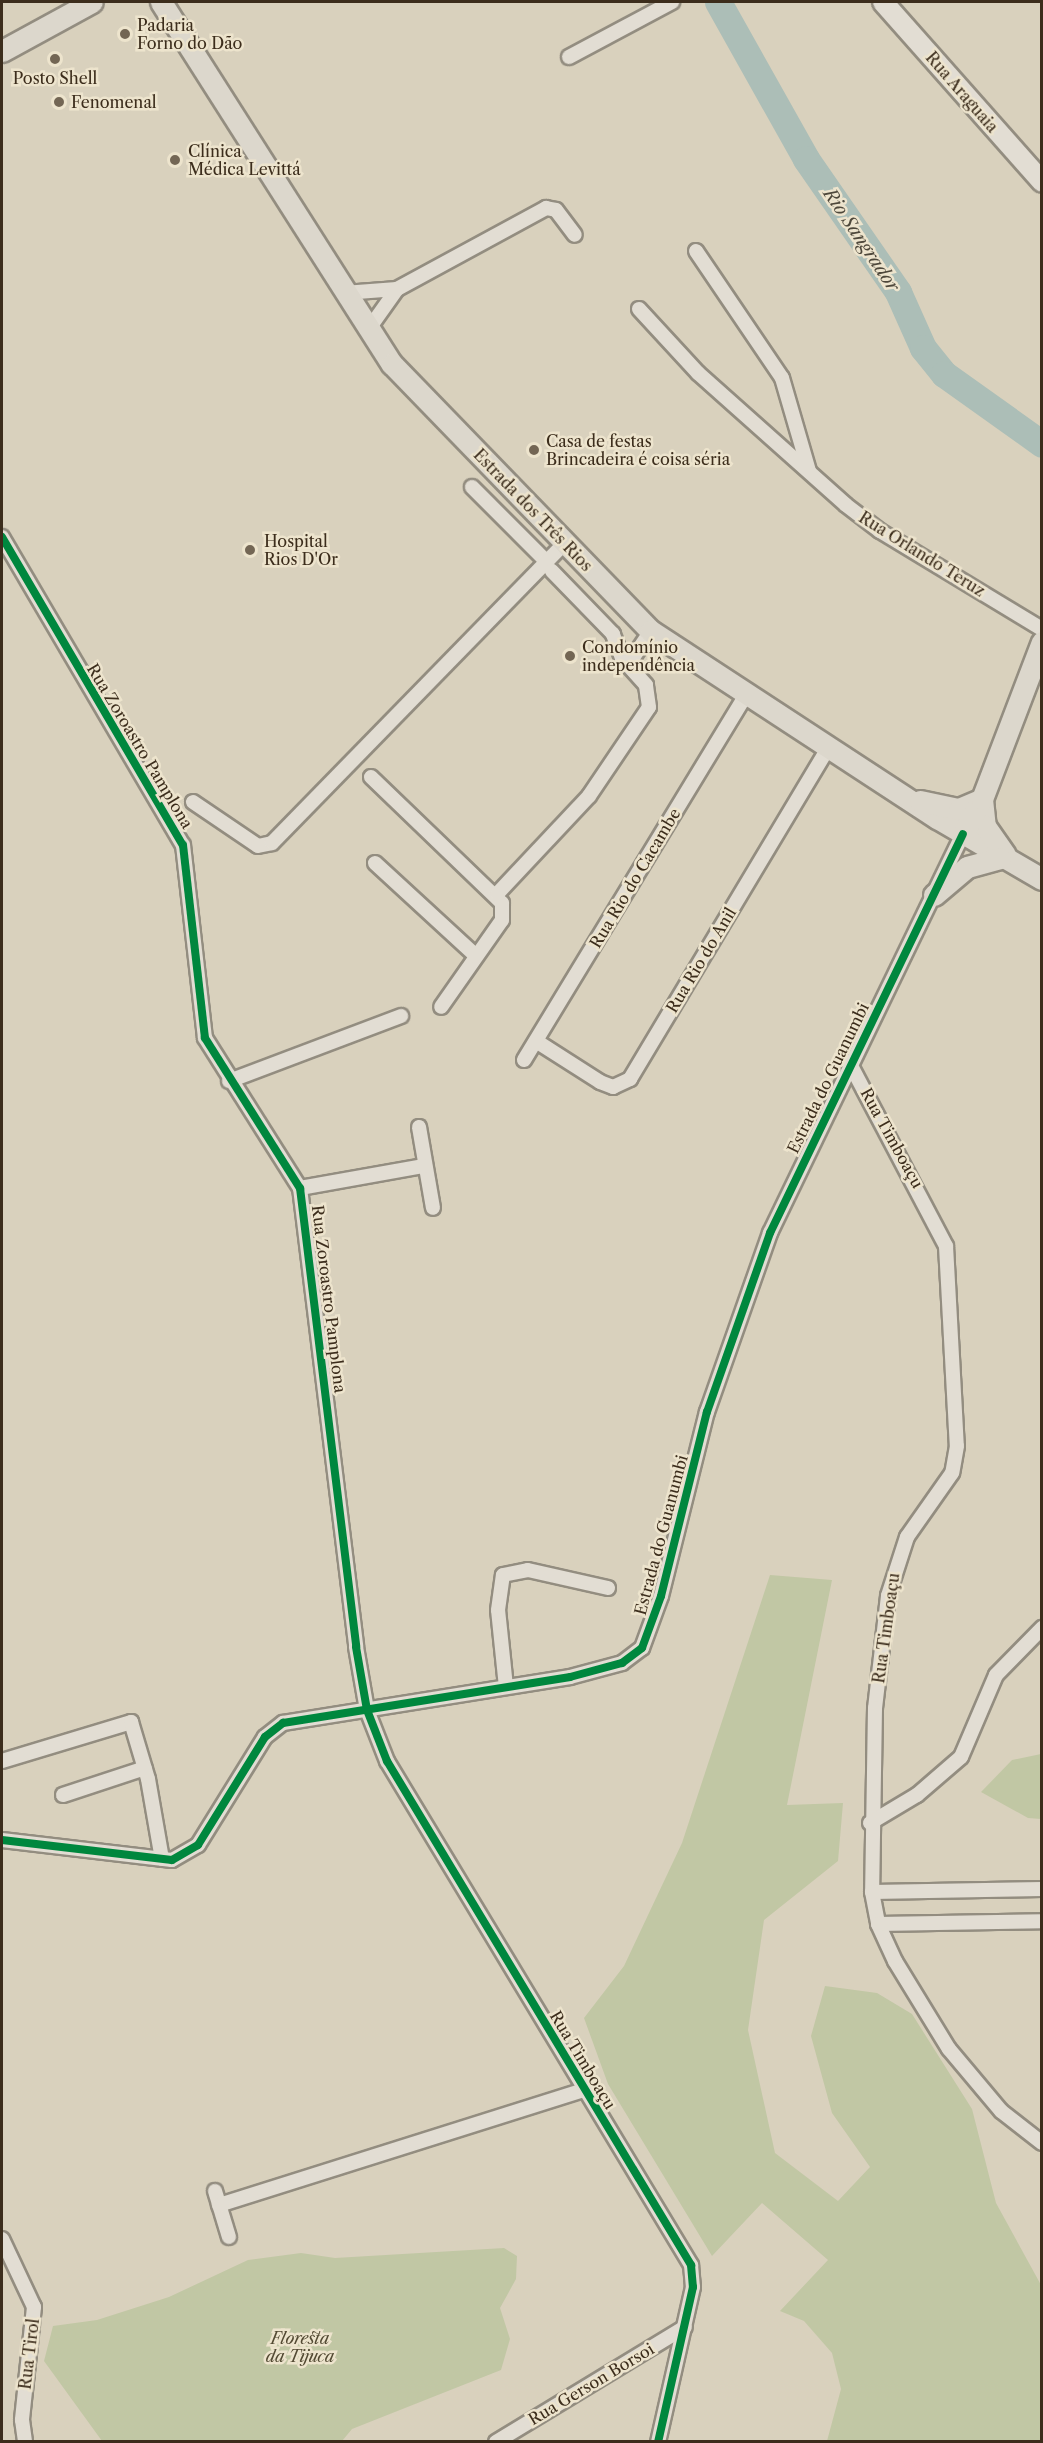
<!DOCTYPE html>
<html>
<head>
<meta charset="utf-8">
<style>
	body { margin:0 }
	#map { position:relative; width:1043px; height:2443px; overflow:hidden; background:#d9d1bd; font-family:"Libre Caslon Text",serif }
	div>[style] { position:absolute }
	.green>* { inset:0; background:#c1c7a4 }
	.river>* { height:27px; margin:-13.5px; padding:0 13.5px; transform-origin:13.5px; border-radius:13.5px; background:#acbeb7 }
	.roads { filter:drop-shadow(2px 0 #938d80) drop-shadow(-2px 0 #938d80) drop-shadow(0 2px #938d80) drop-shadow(0 -2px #938d80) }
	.street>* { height:14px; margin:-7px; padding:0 7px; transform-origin:7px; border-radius:7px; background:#e2ddd3 }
	.secondary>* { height:20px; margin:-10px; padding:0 10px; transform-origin:10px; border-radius:10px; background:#e2ddd3 }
	.primary>* { height:21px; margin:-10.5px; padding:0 10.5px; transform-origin:10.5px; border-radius:10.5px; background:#dcd7cc }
	.cycleway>* { height:8px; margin:-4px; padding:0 4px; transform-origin:4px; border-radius:4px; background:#00873e }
	.dots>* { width:16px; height:16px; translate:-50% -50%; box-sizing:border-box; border:3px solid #ede4cd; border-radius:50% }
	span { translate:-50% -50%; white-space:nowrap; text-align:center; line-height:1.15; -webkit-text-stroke:5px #ede4cd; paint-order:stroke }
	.poi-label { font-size:16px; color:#3c2d1c }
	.left { translate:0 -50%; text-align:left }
	.street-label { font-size:16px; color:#3c2d1c }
	.park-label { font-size:16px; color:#534a33; font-style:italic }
	.water-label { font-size:18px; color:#4e483b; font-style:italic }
	.frame { position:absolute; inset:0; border:3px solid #3c2d1c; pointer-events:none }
</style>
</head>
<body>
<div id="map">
	<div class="green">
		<div style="clip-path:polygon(770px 1575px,832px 1580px,787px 1805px,843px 1803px,838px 1861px,764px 1920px,748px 2030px,775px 2153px,838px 2201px,870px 2167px,832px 2113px,811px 2036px,825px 1986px,877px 1993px,912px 2014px,972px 2109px,996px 2203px,1041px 2285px,1041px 2441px,827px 2441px,841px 2389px,832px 2353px,804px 2321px,780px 2311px,828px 2260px,762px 2203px,712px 2256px,608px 2084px,584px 2018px,624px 1966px,682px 1843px)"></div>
		<div style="clip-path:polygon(1041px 1754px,1041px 1819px,1028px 1818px,981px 1792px,1012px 1760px)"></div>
		<div style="clip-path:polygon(504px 2248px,517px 2256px,516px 2279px,500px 2308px,510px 2339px,501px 2370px,352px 2429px,342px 2441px,102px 2441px,44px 2361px,53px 2326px,97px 2320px,169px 2297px,248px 2260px,301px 2253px,335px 2258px)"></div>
	</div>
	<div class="river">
		<div style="left:718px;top:2px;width:180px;rotate:60.7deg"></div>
		<div style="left:806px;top:159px;width:162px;rotate:55.3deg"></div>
		<div style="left:898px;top:292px;width:61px;rotate:65.9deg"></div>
		<div style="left:923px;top:348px;width:33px;rotate:51deg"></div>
		<div style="left:944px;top:374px;width:120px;rotate:35.5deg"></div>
	</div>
	<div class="roads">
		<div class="street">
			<div style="left:569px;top:57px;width:117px;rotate:-28.1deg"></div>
			<div style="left:696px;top:251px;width:153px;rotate:55.9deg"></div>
			<div style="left:782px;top:378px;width:97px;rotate:73.8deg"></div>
			<div style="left:344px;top:293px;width:53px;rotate:-4.3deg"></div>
			<div style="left:397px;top:289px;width:170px;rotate:-28.5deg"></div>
			<div style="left:546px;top:208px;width:10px;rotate:11deg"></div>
			<div style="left:556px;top:210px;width:31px;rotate:53deg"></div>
			<div style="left:639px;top:309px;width:87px;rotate:47.3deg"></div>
			<div style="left:698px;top:373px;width:198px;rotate:41.7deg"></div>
			<div style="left:846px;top:505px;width:43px;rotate:37.4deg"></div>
			<div style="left:880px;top:531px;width:189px;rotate:31.2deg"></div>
			<div style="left:368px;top:330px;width:50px;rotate:-54.7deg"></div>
			<div style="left:472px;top:487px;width:105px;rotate:45deg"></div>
			<div style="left:2px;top:537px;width:357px;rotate:59.6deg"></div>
			<div style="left:183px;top:845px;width:194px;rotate:83.5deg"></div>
			<div style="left:205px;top:1038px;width:178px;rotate:57.7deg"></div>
			<div style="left:300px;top:1188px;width:462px;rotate:83deg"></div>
			<div style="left:356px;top:1647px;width:64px;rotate:80.1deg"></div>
			<div style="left:367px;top:1710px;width:55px;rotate:68.6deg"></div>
			<div style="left:387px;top:1761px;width:589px;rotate:58.9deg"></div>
			<div style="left:691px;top:2265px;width:22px;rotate:85deg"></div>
			<div style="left:693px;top:2287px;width:159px;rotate:102.7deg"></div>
			<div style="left:628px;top:665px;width:41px;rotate:-55.9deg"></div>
			<div style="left:371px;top:777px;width:182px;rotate:43.9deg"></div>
			<div style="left:502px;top:903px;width:17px;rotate:90deg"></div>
			<div style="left:502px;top:920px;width:106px;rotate:125deg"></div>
			<div style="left:193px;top:802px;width:78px;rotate:34.1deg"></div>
			<div style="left:258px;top:846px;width:14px;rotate:-12deg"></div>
			<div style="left:272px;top:843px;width:418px;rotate:-45.7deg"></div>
			<div style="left:375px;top:863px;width:137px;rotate:42.6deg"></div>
			<div style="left:497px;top:894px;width:134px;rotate:-46.8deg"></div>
			<div style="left:589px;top:796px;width:107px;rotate:-56deg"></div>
			<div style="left:649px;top:707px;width:22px;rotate:-98deg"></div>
			<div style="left:646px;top:685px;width:36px;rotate:-132deg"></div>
			<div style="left:622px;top:658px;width:26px;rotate:-111deg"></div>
			<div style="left:613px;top:634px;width:88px;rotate:-134.1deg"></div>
			<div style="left:536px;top:1041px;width:76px;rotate:32.6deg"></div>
			<div style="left:600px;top:1082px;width:14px;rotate:21deg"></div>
			<div style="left:613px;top:1087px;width:19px;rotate:-25deg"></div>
			<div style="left:630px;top:1079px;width:386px;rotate:-59.1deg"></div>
			<div style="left:524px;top:1060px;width:426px;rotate:-58.7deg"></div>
			<div style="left:849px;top:1062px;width:208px;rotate:62.2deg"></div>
			<div style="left:946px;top:1246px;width:200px;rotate:86.9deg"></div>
			<div style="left:957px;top:1446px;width:27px;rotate:100deg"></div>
			<div style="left:952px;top:1473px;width:78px;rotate:125.1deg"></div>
			<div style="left:907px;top:1537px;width:62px;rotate:107.9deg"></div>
			<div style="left:888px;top:1596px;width:113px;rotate:96.6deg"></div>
			<div style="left:875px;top:1708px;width:184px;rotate:90.9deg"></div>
			<div style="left:872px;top:1892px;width:33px;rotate:79deg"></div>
			<div style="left:878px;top:1924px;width:41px;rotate:65.3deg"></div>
			<div style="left:895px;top:1961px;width:103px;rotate:58.5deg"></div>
			<div style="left:949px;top:2049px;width:81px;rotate:50deg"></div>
			<div style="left:1001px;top:2111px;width:52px;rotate:38deg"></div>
			<div style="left:229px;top:1081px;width:184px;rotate:-20.7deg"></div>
			<div style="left:419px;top:1127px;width:82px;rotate:80.2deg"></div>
			<div style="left:300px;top:1188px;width:126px;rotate:-10.1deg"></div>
			<div style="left:506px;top:1687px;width:77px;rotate:-95.9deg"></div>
			<div style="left:498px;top:1610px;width:35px;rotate:-82deg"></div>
			<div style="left:503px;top:1575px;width:25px;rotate:-11deg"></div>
			<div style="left:528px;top:1570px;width:82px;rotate:12.7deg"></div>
			<div style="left:2px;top:1761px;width:135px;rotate:-16.8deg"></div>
			<div style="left:131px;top:1722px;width:59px;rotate:73.4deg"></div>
			<div style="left:148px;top:1779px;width:81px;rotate:80.1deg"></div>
			<div style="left:63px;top:1795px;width:86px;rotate:-18.2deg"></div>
			<div style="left:870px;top:1823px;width:55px;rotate:-30.8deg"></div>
			<div style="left:917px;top:1795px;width:58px;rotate:-40.8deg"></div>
			<div style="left:961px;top:1757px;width:89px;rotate:-66.9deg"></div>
			<div style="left:996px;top:1675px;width:66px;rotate:-45.6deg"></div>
			<div style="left:2px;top:1840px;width:171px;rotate:6.7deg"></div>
			<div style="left:172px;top:1860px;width:30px;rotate:-30deg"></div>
			<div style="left:198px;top:1845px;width:127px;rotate:-58.2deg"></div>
			<div style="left:265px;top:1737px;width:23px;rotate:-38deg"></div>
			<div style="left:283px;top:1723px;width:291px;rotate:-9.1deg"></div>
			<div style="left:570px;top:1677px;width:54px;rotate:-15.1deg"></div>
			<div style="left:622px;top:1663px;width:25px;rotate:-37deg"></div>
			<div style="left:642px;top:1648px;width:55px;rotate:-69.9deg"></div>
			<div style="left:661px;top:1596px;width:190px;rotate:-76deg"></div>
			<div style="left:707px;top:1412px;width:190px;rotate:-70.6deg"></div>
			<div style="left:770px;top:1233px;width:443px;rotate:-64.2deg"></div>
			<div style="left:872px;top:1892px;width:170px;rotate:-1deg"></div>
			<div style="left:878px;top:1924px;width:164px;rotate:-1deg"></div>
			<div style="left:215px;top:2191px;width:48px;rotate:73.1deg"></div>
			<div style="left:219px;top:2205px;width:385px;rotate:-17.5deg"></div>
			<div style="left:2px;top:2239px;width:75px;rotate:64.8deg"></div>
			<div style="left:34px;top:2307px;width:114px;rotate:96.1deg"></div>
			<div style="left:22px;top:2420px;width:22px;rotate:82deg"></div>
			<div style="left:496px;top:2442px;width:221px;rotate:-31.3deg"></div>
		</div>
		<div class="secondary">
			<div style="left:883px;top:2px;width:240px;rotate:48.5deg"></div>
		</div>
		<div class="primary">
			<div style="left:161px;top:2px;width:429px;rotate:57.5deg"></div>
			<div style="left:392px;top:364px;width:372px;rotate:45.9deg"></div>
			<div style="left:651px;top:631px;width:342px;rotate:33.2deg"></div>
			<div style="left:937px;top:818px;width:121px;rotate:30.2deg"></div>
			<div style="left:2px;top:51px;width:102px;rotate:-28.6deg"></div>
			<div style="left:982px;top:799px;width:27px;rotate:84deg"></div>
			<div style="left:985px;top:826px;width:35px;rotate:55deg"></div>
			<div style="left:920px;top:801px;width:40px;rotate:12deg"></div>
			<div style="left:959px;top:809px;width:25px;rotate:-23deg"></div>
			<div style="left:963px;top:834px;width:40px;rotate:-62deg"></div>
			<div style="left:982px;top:799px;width:168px;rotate:-69.1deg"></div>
			<div style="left:934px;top:895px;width:43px;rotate:-40.3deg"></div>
			<div style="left:967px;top:867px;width:34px;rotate:-15deg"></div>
		</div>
	</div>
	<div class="cycleway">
		<div style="left:2px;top:537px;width:357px;rotate:59.6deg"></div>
		<div style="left:183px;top:845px;width:194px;rotate:83.5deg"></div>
		<div style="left:205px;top:1038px;width:178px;rotate:57.7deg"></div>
		<div style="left:300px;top:1188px;width:462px;rotate:83deg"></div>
		<div style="left:356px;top:1647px;width:64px;rotate:80.1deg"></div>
		<div style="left:367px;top:1710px;width:55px;rotate:68.6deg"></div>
		<div style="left:387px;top:1761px;width:589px;rotate:58.9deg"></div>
		<div style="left:691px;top:2265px;width:22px;rotate:85deg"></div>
		<div style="left:693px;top:2287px;width:159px;rotate:102.7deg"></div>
		<div style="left:2px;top:1840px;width:171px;rotate:6.7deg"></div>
		<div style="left:172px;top:1860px;width:30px;rotate:-30deg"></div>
		<div style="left:198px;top:1845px;width:127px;rotate:-58.2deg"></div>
		<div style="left:265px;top:1737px;width:23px;rotate:-38deg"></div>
		<div style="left:283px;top:1723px;width:291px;rotate:-9.1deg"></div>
		<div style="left:570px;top:1677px;width:54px;rotate:-15.1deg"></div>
		<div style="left:622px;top:1663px;width:25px;rotate:-37deg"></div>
		<div style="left:642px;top:1648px;width:55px;rotate:-69.9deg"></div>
		<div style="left:661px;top:1596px;width:190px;rotate:-76deg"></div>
		<div style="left:707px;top:1412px;width:190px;rotate:-70.6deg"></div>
		<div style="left:770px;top:1233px;width:443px;rotate:-64.2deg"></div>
	</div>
	<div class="dots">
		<div style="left:125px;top:34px;background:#736654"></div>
		<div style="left:55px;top:59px;background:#736654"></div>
		<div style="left:59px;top:102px;background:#736654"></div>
		<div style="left:175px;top:160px;background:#736654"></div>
		<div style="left:534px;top:450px;background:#736654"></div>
		<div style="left:250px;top:550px;background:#736654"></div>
		<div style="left:570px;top:656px;background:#736654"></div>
	</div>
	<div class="poi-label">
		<span class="left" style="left:137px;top:34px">Padaria<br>Forno do Dão</span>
		<span style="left:55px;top:78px">Posto Shell</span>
		<span class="left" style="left:71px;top:102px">Fenomenal</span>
		<span class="left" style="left:188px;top:160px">Clínica<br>Médica Levittá</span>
		<span class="left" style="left:546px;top:450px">Casa de festas<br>Brincadeira é coisa séria</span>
		<span class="left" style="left:264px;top:550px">Hospital<br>Rios D'Or</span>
		<span class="left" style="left:582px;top:656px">Condomínio<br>independência</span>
	</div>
	<div class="street-label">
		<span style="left:962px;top:92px;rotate:49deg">Rua Araguaia</span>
		<span style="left:533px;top:510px;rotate:46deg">Estrada dos Três Rios</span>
		<span style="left:922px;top:554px;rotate:32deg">Rua Orlando Teruz</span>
		<span style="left:140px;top:746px;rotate:59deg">Rua Zoroastro Pamplona</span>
		<span style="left:635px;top:878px;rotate:-59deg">Rua Rio do Cacambe</span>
		<span style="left:701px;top:960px;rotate:-59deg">Rua Rio do Anil</span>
		<span style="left:828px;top:1078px;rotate:-64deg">Estrada do Guanumbi</span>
		<span style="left:892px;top:1138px;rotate:61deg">Rua Timboaçu</span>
		<span style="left:329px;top:1299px;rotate:83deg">Rua Zoroastro Pamplona</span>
		<span style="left:661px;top:1535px;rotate:-75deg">Estrada do Guanumbi</span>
		<span style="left:886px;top:1628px;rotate:-82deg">Rua Timboaçu</span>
		<span style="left:583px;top:2060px;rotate:59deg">Rua Timboaçu</span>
		<span style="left:29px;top:2354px;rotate:-83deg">Rua Tirol</span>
		<span style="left:591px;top:2384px;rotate:-31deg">Rua Gerson Borsoi</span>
	</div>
	<div class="park-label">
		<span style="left:300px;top:2347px">Floresta<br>da Tijuca</span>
	</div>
	<div class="water-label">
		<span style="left:861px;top:240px;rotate:56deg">Rio Sangrador</span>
	</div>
	<div class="frame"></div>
</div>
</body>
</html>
